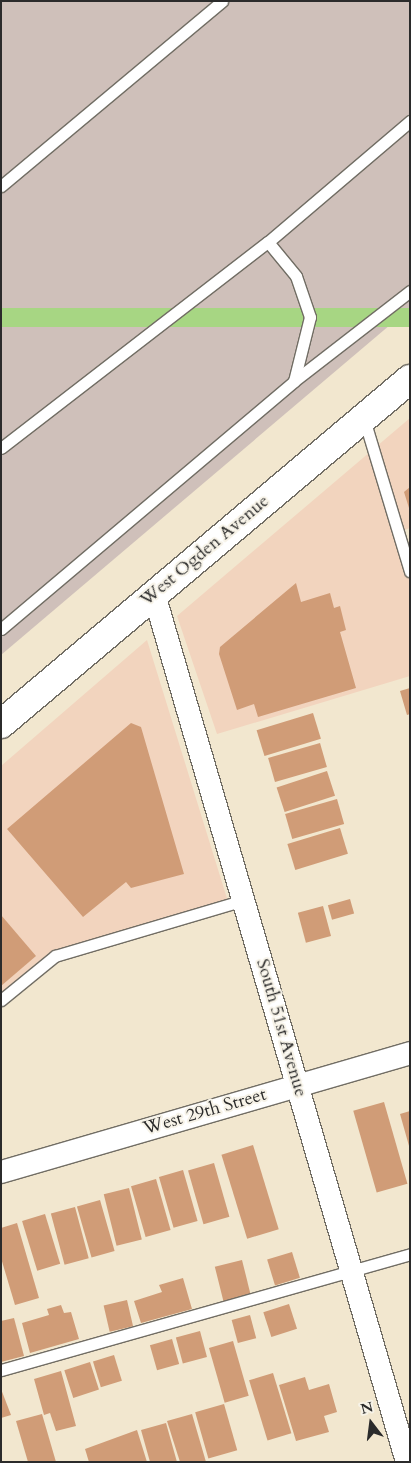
<!DOCTYPE html>
<html>
<head>
<meta charset="utf-8">
<style>
	body { margin:0 }
	#map { position:relative; width:411px; height:1463px; overflow:hidden; background:#f2e7cf; font-family:Cardo,serif }
	div>[style] { position:absolute }
	.built>* { inset:0; background:#f2d4be }
	.industrial>* { inset:0; background:#cfc0ba }
	.green>* { inset:0; background:#a7d683; transform-origin:0 0 }
	.building>* { inset:0; background:#d09c77; transform-origin:0 0 }
	.roads { filter:drop-shadow(1px 0 #716d64) drop-shadow(-1px 0 #716d64) drop-shadow(0 1px #716d64) drop-shadow(0 -1px #716d64) }
	.lane>* { height:11px; margin:-5.5px; padding:0 5.5px; transform-origin:5.5px; border-radius:5.5px; background:#fff }
	.street>* { height:22px; margin:-11px; padding:0 11px; transform-origin:11px; border-radius:11px; background:#fff }
	.secondary>* { height:28px; margin:-14px; padding:0 14px; transform-origin:14px; border-radius:14px; background:#fff }
	span { translate:-50% -50%; white-space:nowrap; text-align:center; line-height:1.15; -webkit-text-stroke:4px #f7f3e8; paint-order:stroke }
	.street-label { font-size:18px; color:#2b2b2b }
	.frame { position:absolute; inset:0; border:2px solid #2b2b2b; pointer-events:none }
	.north { position:absolute; left:346px; top:1398px; width:50px; height:50px; -webkit-text-stroke:4px #f7f3e8; paint-order:stroke; rotate:345deg; font-size:14px; font-weight:700; line-height:20px; text-align:center; color:#2b2b2b }
	.north::after { content:''; display:block; margin:auto; width:18px; height:22px; background:#2b2b2b; clip-path:polygon(50% 0,100% 100%,50% 72%,0 100%) }
</style>
</head>
<body>
<div id="map">
	<div class="built">
		<div style="clip-path:polygon(410px 418px,410px 528px,398px 532px,410px 571px,410px 676px,217px 734px,177px 616px)"></div>
		<div style="clip-path:polygon(147px 640px,229px 905px,55px 956px,1px 1000px,1px 766px)"></div>
	</div>
	<div class="industrial">
		<div style="clip-path:polygon(1px 1px,410px 1px,410px 308px,1px 655px)"></div>
	</div>
	<div class="green">
		<div style="left:410px;top:308px;width:19px;height:536px;rotate:90deg"></div>
	</div>
	<div class="building">
		<div style="clip-path:polygon(410px 487px,410px 508px,409px 508px,404px 492px)"></div>
		<div style="clip-path:polygon(296px 583px,301px 602px,330px 593px,334px 608px,340px 606px,346px 630px,340px 632px,356px 688px,258px 717px,254px 704px,237px 710px,219px 654px,220px 647px)"></div>
		<div style="clip-path:polygon(410px 688px,410px 714px,407px 715px,400px 691px)"></div>
		<div style="left:313px;top:713px;width:27px;height:59px;rotate:73deg"></div>
		<div style="clip-path:polygon(131px 723px,141px 727px,184px 874px,131px 888px,126px 882px,83px 917px,7px 829px)"></div>
		<div style="left:320px;top:743px;width:25px;height:54px;rotate:74deg"></div>
		<div style="left:327px;top:771px;width:26px;height:53px;rotate:72deg"></div>
		<div style="left:337px;top:799px;width:26px;height:54px;rotate:74deg"></div>
		<div style="left:340px;top:828px;width:27px;height:55px;rotate:73deg"></div>
		<div style="left:350px;top:899px;width:15px;height:23px;rotate:74deg"></div>
		<div style="left:323px;top:906px;width:31px;height:26px;rotate:75deg"></div>
		<div style="clip-path:polygon(1px 915px,36px 956px,1px 986px)"></div>
		<div style="left:384px;top:1102px;width:85px;height:32px;rotate:74deg"></div>
		<div style="clip-path:polygon(410px 1111px,410px 1146px,409px 1146px,400px 1114px)"></div>
		<div style="left:253px;top:1145px;width:88px;height:33px;rotate:73deg"></div>
		<div style="left:214px;top:1163px;width:56px;height:27px;rotate:74deg"></div>
		<div style="left:183px;top:1170px;width:53px;height:25px;rotate:74deg"></div>
		<div style="left:156px;top:1179px;width:53px;height:26px;rotate:74deg"></div>
		<div style="left:129px;top:1188px;width:53px;height:26px;rotate:76deg"></div>
		<div style="left:100px;top:1200px;width:53px;height:24px;rotate:74deg"></div>
		<div style="left:75px;top:1207px;width:53px;height:25px;rotate:75deg"></div>
		<div style="left:45px;top:1214px;width:52px;height:24px;rotate:73deg"></div>
		<div style="clip-path:polygon(17px 1223px,39px 1298px,15px 1305px,1px 1258px,1px 1228px)"></div>
		<div style="left:292px;top:1252px;width:27px;height:26px;rotate:73deg"></div>
		<div style="left:242px;top:1260px;width:36px;height:28px;rotate:76deg"></div>
		<div style="clip-path:polygon(183px 1278px,192px 1309px,141px 1323px,134px 1301px,162px 1292px,159px 1285px)"></div>
		<div style="left:127px;top:1300px;width:27px;height:24px;rotate:77deg"></div>
		<div style="left:289px;top:1304px;width:26px;height:27px;rotate:72deg"></div>
		<div style="clip-path:polygon(61px 1305px,64px 1313px,71px 1312px,79px 1339px,30px 1353px,22px 1323px,49px 1315px,47px 1309px)"></div>
		<div style="left:250px;top:1315px;width:24px;height:19px;rotate:75deg"></div>
		<div style="clip-path:polygon(14px 1318px,24px 1356px,1px 1362px,1px 1321px)"></div>
		<div style="left:200px;top:1331px;width:27px;height:25px;rotate:75deg"></div>
		<div style="left:172px;top:1339px;width:26px;height:23px;rotate:74deg"></div>
		<div style="left:233px;top:1341px;width:57px;height:25px;rotate:74deg"></div>
		<div style="left:114px;top:1355px;width:27px;height:22px;rotate:73deg"></div>
		<div style="left:90px;top:1362px;width:29px;height:27px;rotate:72deg"></div>
		<div style="clip-path:polygon(61px 1371px,76px 1426px,56px 1431px,50px 1413px,44px 1415px,34px 1379px)"></div>
		<div style="left:273px;top:1373px;width:63px;height:25px;rotate:73deg"></div>
		<div style="clip-path:polygon(305px 1377px,309px 1390px,329px 1384px,337px 1412px,324px 1416px,329px 1432px,296px 1441px,279px 1385px)"></div>
		<div style="clip-path:polygon(1px 1389px,11px 1415px,1px 1418px)"></div>
		<div style="left:224px;top:1404px;width:48px;height:30px;rotate:74deg"></div>
		<div style="clip-path:polygon(42px 1414px,56px 1462px,28px 1462px,16px 1421px)"></div>
		<div style="clip-path:polygon(192px 1414px,206px 1462px,180px 1462px,167px 1421px)"></div>
		<div style="clip-path:polygon(166px 1423px,177px 1462px,150px 1462px,141px 1430px)"></div>
		<div style="clip-path:polygon(137px 1430px,147px 1462px,89px 1462px,85px 1449px)"></div>
	</div>
	<div class="roads">
		<div class="lane">
			<div style="left:1px;top:186px;width:288px;rotate:-39.9deg"></div>
			<div style="left:294px;top:381px;width:147px;rotate:-37.8deg"></div>
			<div style="left:364px;top:419px;width:159px;rotate:73.2deg"></div>
			<div style="left:1px;top:448px;width:337px;rotate:-37.7deg"></div>
			<div style="left:268px;top:242px;width:187px;rotate:-40.4deg"></div>
			<div style="left:1px;top:629px;width:384px;rotate:-40.2deg"></div>
			<div style="left:294px;top:381px;width:66px;rotate:-76deg"></div>
			<div style="left:310px;top:317px;width:43px;rotate:-108.9deg"></div>
			<div style="left:296px;top:276px;width:44px;rotate:-129.5deg"></div>
			<div style="left:1px;top:1000px;width:70px;rotate:-39.2deg"></div>
			<div style="left:55px;top:956px;width:197px;rotate:-16.5deg"></div>
			<div style="left:1px;top:1370px;width:425px;rotate:-15.8deg"></div>
		</div>
		<div class="street">
			<div style="left:154px;top:594px;width:904px;rotate:73.75deg"></div>
			<div style="left:1px;top:1172px;width:426px;rotate:-16.2deg"></div>
		</div>
		<div class="secondary">
			<div style="left:1px;top:724px;width:535px;rotate:-40.15deg"></div>
		</div>
	</div>
	<div class="street-label">
		<span style="left:205px;top:551px;rotate:-40deg">West Ogden Avenue</span>
		<span style="left:281px;top:1028px;rotate:74deg">South 51st Avenue</span>
		<span style="left:205px;top:1112px;rotate:-16deg">West 29th Street</span>
	</div>
	<div class="frame"></div>
	<div class="north">N</div>
</div>
</body>
</html>
